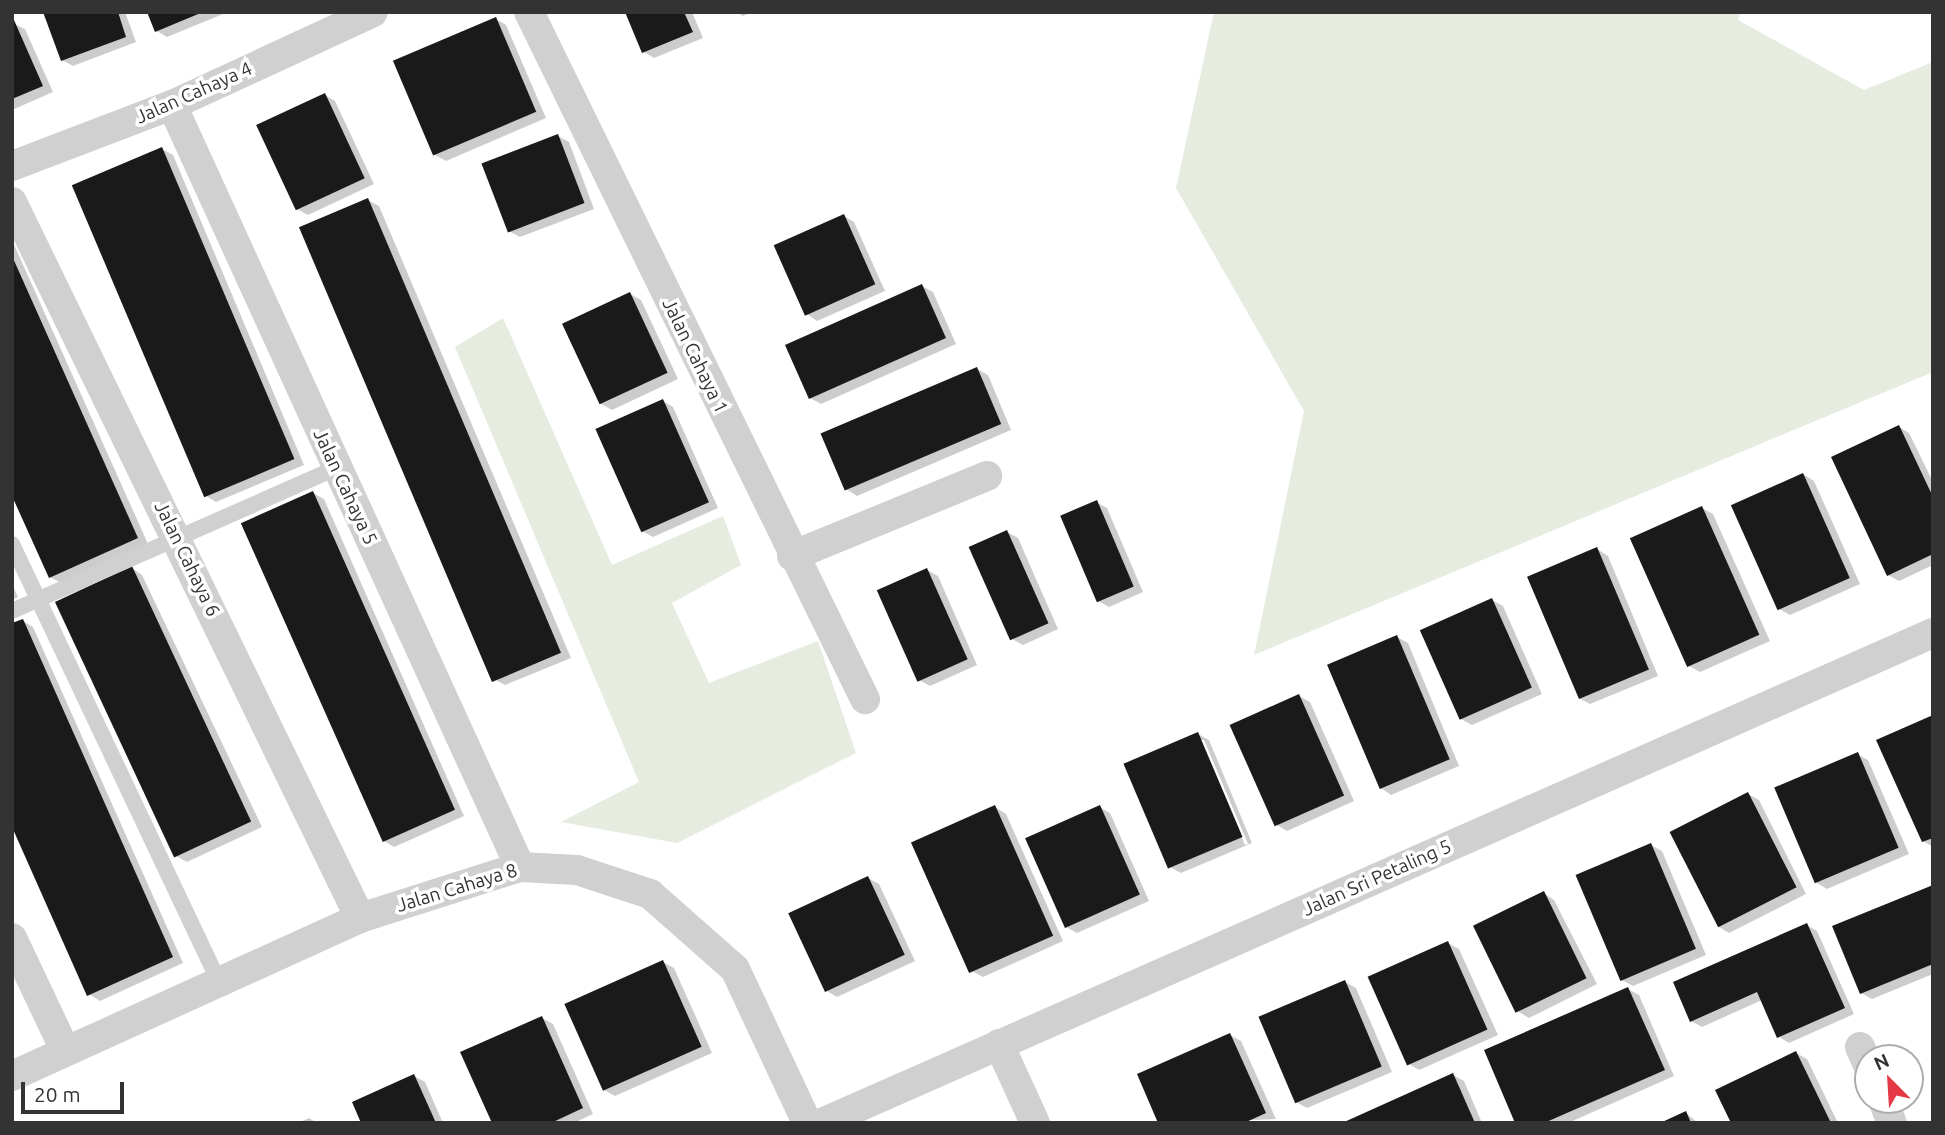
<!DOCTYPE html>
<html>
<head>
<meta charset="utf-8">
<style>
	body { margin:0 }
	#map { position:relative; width:1945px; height:1135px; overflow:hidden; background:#fff; font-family:Ubuntu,sans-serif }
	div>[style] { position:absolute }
	.green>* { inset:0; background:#e6ecdf }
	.shadow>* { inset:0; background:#0003 }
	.building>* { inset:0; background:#1a1a1a; transform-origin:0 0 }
	.service>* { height:16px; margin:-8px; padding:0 8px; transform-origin:8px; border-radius:8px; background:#d0d0d0 }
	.minor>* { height:30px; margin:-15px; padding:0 15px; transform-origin:15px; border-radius:15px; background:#d0d0d0 }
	span { translate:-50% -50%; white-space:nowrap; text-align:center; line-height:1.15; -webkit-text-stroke:7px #fff; paint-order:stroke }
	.street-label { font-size:19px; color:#333 }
	.frame { position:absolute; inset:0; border:14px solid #333; pointer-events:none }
	.north { position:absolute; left:1854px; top:1044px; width:70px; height:70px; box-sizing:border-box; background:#fff; border:2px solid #adadad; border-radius:50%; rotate:336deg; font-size:19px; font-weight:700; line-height:28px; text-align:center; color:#333 }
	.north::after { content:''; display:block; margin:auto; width:24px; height:32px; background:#e63946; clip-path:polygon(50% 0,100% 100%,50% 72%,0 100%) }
	.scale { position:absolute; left:21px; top:1082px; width:103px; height:32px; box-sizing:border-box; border:4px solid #333; border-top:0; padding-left:9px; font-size:21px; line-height:24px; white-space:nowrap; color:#333; -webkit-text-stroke:5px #fff; paint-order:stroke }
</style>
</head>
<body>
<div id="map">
	<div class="green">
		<div style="clip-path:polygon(1214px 12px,1741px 12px,1738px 20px,1864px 90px,1933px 62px,1933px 372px,1254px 655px,1304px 411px,1176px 188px)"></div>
		<div style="clip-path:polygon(503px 318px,612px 565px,723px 516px,741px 565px,672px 603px,709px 683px,818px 641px,856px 753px,677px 843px,561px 822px,639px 782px,455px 347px)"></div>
	</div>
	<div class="shadow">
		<div style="clip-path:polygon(45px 12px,125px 12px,136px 42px,73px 66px,62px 60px)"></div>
		<div style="clip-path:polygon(149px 12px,228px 12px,167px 37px,157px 31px)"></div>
		<div style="clip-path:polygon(627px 12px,692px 12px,703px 38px,654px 58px,644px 52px)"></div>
		<div style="clip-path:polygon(736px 12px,752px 12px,743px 16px)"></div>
		<div style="clip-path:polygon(496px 19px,506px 25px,546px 118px,446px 161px,435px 155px)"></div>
		<div style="clip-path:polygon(12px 23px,25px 29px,53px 92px,12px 110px)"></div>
		<div style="clip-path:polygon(325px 95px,335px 101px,374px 184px,308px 215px,297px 209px)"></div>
		<div style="clip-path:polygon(558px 136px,569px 142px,594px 209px,520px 237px,509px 231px)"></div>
		<div style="clip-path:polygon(162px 149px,173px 155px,304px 465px,216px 502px,206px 496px)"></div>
		<div style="clip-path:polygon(368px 200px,379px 206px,571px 658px,505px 685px,494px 679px)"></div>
		<div style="clip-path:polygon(844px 216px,854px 222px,885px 291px,817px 321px,807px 314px)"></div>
		<div style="clip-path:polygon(12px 240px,148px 544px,61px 583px,50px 577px,12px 492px)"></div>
		<div style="clip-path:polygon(922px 286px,933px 292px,956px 344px,821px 404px,810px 398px)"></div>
		<div style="clip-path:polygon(630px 294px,641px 300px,678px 379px,612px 410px,601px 404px)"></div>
		<div style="clip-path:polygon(977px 369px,988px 375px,1011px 430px,857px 496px,846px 489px)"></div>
		<div style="clip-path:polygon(663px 401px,673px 407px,718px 508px,653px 537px,642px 531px)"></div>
		<div style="clip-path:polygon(1899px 427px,1909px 433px,1933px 482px,1933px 565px,1899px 581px,1888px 575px)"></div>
		<div style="clip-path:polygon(1803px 474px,1814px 481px,1860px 584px,1790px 615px,1779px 609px)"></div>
		<div style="clip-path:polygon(313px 493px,324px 499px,464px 816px,394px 847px,384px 841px)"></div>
		<div style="clip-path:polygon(1096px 502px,1107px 508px,1143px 592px,1109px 607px,1098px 601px)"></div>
		<div style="clip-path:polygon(1702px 508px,1713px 514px,1770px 641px,1700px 672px,1689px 666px)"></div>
		<div style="clip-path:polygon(1007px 532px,1018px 538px,1058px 629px,1023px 645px,1012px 639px)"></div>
		<div style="clip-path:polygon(1597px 549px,1608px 556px,1658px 676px,1590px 704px,1579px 698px)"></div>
		<div style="clip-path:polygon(132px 568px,142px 575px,262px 827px,187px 862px,176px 856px)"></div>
		<div style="clip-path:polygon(927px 570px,938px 576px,977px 665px,930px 686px,919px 680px)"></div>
		<div style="clip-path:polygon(12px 584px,18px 597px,12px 600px)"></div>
		<div style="clip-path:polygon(1492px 600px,1503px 606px,1542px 694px,1472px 725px,1461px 719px)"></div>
		<div style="clip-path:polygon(23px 621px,33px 627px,183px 963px,100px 1001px,89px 994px)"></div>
		<div style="clip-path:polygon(1397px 637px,1408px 643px,1459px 766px,1391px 795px,1381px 788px)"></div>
		<div style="clip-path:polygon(1299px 696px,1310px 702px,1354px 801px,1287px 831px,1277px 825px)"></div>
		<div style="clip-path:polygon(1933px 717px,1933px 847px,1923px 841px)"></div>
		<div style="clip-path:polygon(evenodd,1198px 734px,1209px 740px,1252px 843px,1181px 873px,1170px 867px,1126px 765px,1198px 734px,1200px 740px,1204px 740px,1248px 844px,1245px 845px,1200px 740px)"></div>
		<div style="clip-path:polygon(1857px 754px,1868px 760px,1909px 854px,1827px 889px,1817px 883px)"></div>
		<div style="clip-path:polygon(1748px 794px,1759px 800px,1806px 894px,1729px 933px,1719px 927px)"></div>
		<div style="clip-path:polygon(995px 807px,1006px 814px,1063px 941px,983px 977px,972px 971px)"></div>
		<div style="clip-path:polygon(1099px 807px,1110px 813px,1149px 901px,1077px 933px,1066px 927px)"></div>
		<div style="clip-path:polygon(1651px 845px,1662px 851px,1706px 955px,1633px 986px,1622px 980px)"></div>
		<div style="clip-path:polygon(868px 878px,879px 884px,915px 961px,837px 997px,827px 991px)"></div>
		<div style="clip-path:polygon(1933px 887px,1933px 974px,1872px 999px,1861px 993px)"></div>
		<div style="clip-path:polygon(1543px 893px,1554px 900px,1597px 984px,1529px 1018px,1519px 1012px)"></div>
		<div style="clip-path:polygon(1807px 925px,1817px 931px,1854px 1014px,1789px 1043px,1779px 1037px,1762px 1000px,1702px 1027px,1691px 1021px)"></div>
		<div style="clip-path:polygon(1448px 943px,1459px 949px,1498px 1035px,1419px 1070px,1409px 1064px)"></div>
		<div style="clip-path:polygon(663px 962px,674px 968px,712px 1053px,615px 1096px,604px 1090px)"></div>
		<div style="clip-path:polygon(1345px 982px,1356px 988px,1392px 1072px,1307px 1108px,1296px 1102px)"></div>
		<div style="clip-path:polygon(1628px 989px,1639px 995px,1674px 1076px,1568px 1123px,1517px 1123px)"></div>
		<div style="clip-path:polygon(542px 1018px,553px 1024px,593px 1114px,574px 1123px,494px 1123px)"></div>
		<div style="clip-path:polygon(1230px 1035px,1241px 1041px,1276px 1119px,1160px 1123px)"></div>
		<div style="clip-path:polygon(1796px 1053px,1807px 1059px,1838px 1123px,1733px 1123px)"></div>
		<div style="clip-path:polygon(1453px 1075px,1464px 1081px,1482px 1123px,1346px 1123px)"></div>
		<div style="clip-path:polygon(414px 1076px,425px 1082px,443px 1123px,363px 1123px)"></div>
		<div style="clip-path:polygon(1686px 1113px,1698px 1123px,1664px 1123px)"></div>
		<div style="clip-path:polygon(309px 1118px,317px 1123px,298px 1123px)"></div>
	</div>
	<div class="building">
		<div style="clip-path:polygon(43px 12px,118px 12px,126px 37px,61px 61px)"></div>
		<div style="clip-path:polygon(147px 12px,203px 12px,155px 32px)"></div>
		<div style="clip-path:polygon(625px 12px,684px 12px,693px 32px,642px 53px)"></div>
		<div style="left:496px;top:17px;width:103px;height:112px;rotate:67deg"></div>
		<div style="clip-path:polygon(14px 20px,43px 86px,12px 99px,12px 21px)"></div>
		<div style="left:325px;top:93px;width:94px;height:76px;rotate:65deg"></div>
		<div style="left:558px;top:134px;width:74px;height:82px;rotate:69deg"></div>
		<div style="left:162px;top:147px;width:339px;height:98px;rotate:67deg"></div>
		<div style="left:368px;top:198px;width:494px;height:75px;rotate:67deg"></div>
		<div style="left:844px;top:214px;width:77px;height:77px;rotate:66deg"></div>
		<div style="clip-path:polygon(12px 256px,138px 538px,49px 578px,12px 496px)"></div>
		<div style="left:922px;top:284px;width:59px;height:150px;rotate:66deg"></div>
		<div style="left:630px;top:292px;width:89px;height:75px;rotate:65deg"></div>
		<div style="left:977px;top:367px;width:62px;height:170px;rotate:67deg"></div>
		<div style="left:663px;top:399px;width:113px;height:74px;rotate:66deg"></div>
		<div style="clip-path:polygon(1899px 425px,1933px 497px,1933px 554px,1887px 576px,1831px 457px)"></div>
		<div style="left:1803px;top:473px;width:115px;height:79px;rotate:66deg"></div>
		<div style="left:313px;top:491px;width:349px;height:79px;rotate:66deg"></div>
		<div style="left:1097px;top:500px;width:94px;height:40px;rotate:67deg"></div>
		<div style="left:1702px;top:506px;width:141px;height:79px;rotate:66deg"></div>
		<div style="left:1007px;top:530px;width:102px;height:42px;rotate:66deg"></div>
		<div style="left:1597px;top:547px;width:133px;height:76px;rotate:67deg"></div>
		<div style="left:132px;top:566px;width:282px;height:85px;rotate:65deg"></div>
		<div style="left:927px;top:568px;width:100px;height:55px;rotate:66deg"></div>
		<div style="left:1492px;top:598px;width:98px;height:79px;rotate:66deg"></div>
		<div style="clip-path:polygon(23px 619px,173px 957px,87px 996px,12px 827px,12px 623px)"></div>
		<div style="left:1397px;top:635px;width:135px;height:76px;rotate:67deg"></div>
		<div style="left:1299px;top:694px;width:111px;height:76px;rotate:66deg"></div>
		<div style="clip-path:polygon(1933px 715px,1933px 838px,1922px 842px,1876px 740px)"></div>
		<div style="left:1198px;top:732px;width:114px;height:81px;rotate:67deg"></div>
		<div style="left:1858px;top:752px;width:104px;height:91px;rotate:67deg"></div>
		<div style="left:1748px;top:792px;width:107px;height:88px;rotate:63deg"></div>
		<div style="left:995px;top:805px;width:143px;height:92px;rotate:66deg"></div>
		<div style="left:1100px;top:805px;width:98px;height:82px;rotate:66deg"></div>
		<div style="left:1651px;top:843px;width:115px;height:82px;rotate:67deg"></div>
		<div style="left:868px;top:876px;width:87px;height:88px;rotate:65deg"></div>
		<div style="clip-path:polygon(1933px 885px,1933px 964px,1860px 994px,1832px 926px)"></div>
		<div style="left:1544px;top:891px;width:97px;height:79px;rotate:64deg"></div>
		<div style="clip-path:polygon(1807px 923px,1845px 1008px,1777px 1038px,1757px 992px,1690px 1022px,1673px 982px)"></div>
		<div style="left:1448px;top:941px;width:97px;height:88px;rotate:66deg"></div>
		<div style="left:663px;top:960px;width:95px;height:108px;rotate:66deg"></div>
		<div style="left:1345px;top:980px;width:94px;height:94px;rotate:67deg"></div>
		<div style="clip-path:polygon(1628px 987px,1665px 1070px,1544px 1123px,1515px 1123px,1484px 1050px)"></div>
		<div style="clip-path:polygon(542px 1016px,583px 1108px,551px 1123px,492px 1123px,460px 1052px)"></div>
		<div style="clip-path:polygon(1230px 1033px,1266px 1113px,1244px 1123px,1158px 1123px,1137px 1074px)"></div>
		<div style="clip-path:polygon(1796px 1051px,1831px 1123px,1731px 1123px,1715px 1090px)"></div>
		<div style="clip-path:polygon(1453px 1073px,1475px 1123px,1342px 1123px)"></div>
		<div style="clip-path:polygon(414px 1074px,436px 1123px,361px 1123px,352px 1102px)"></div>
		<div style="clip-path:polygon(1686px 1111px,1691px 1123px,1660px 1123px)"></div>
	</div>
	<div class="service">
		<div style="left:12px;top:544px;width:484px;rotate:64.7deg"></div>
		<div style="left:12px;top:611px;width:354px;rotate:-23.8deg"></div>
	</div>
	<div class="minor">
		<div style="left:529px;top:12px;width:765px;rotate:63.94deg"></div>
		<div style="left:172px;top:105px;width:838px;rotate:65.45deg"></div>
		<div style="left:12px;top:166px;width:171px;rotate:-20.9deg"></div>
		<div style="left:172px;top:105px;width:221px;rotate:-24.8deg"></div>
		<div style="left:12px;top:202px;width:796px;rotate:64.08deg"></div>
		<div style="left:792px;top:556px;width:211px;rotate:-22.3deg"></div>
		<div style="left:12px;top:938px;width:124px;rotate:64.7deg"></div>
		<div style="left:999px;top:1044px;width:87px;rotate:65.5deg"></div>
		<div style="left:1860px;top:1047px;width:20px;rotate:66deg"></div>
		<div style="left:12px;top:1076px;width:382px;rotate:-24.4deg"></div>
		<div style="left:360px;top:918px;width:168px;rotate:-17.7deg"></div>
		<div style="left:520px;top:867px;width:57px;rotate:3deg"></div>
		<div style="left:577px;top:870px;width:77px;rotate:18.2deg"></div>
		<div style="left:650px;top:894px;width:113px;rotate:41.4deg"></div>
		<div style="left:735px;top:969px;width:170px;rotate:64.9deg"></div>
		<div style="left:1883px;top:1100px;width:25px;rotate:69deg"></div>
		<div style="left:822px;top:1123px;width:1214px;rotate:-23.8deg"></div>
	</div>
	<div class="street-label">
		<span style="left:194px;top:93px;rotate:-24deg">Jalan Cahaya 4</span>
		<span style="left:695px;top:356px;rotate:64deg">Jalan Cahaya 1</span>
		<span style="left:345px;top:487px;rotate:65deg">Jalan Cahaya 5</span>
		<span style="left:187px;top:559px;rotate:64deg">Jalan Cahaya 6</span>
		<span style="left:1377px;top:878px;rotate:-24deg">Jalan Sri Petaling 5</span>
		<span style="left:457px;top:888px;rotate:-17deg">Jalan Cahaya 8</span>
	</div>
	<div class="frame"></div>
	<div class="north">N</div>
	<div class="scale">20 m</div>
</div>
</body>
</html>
